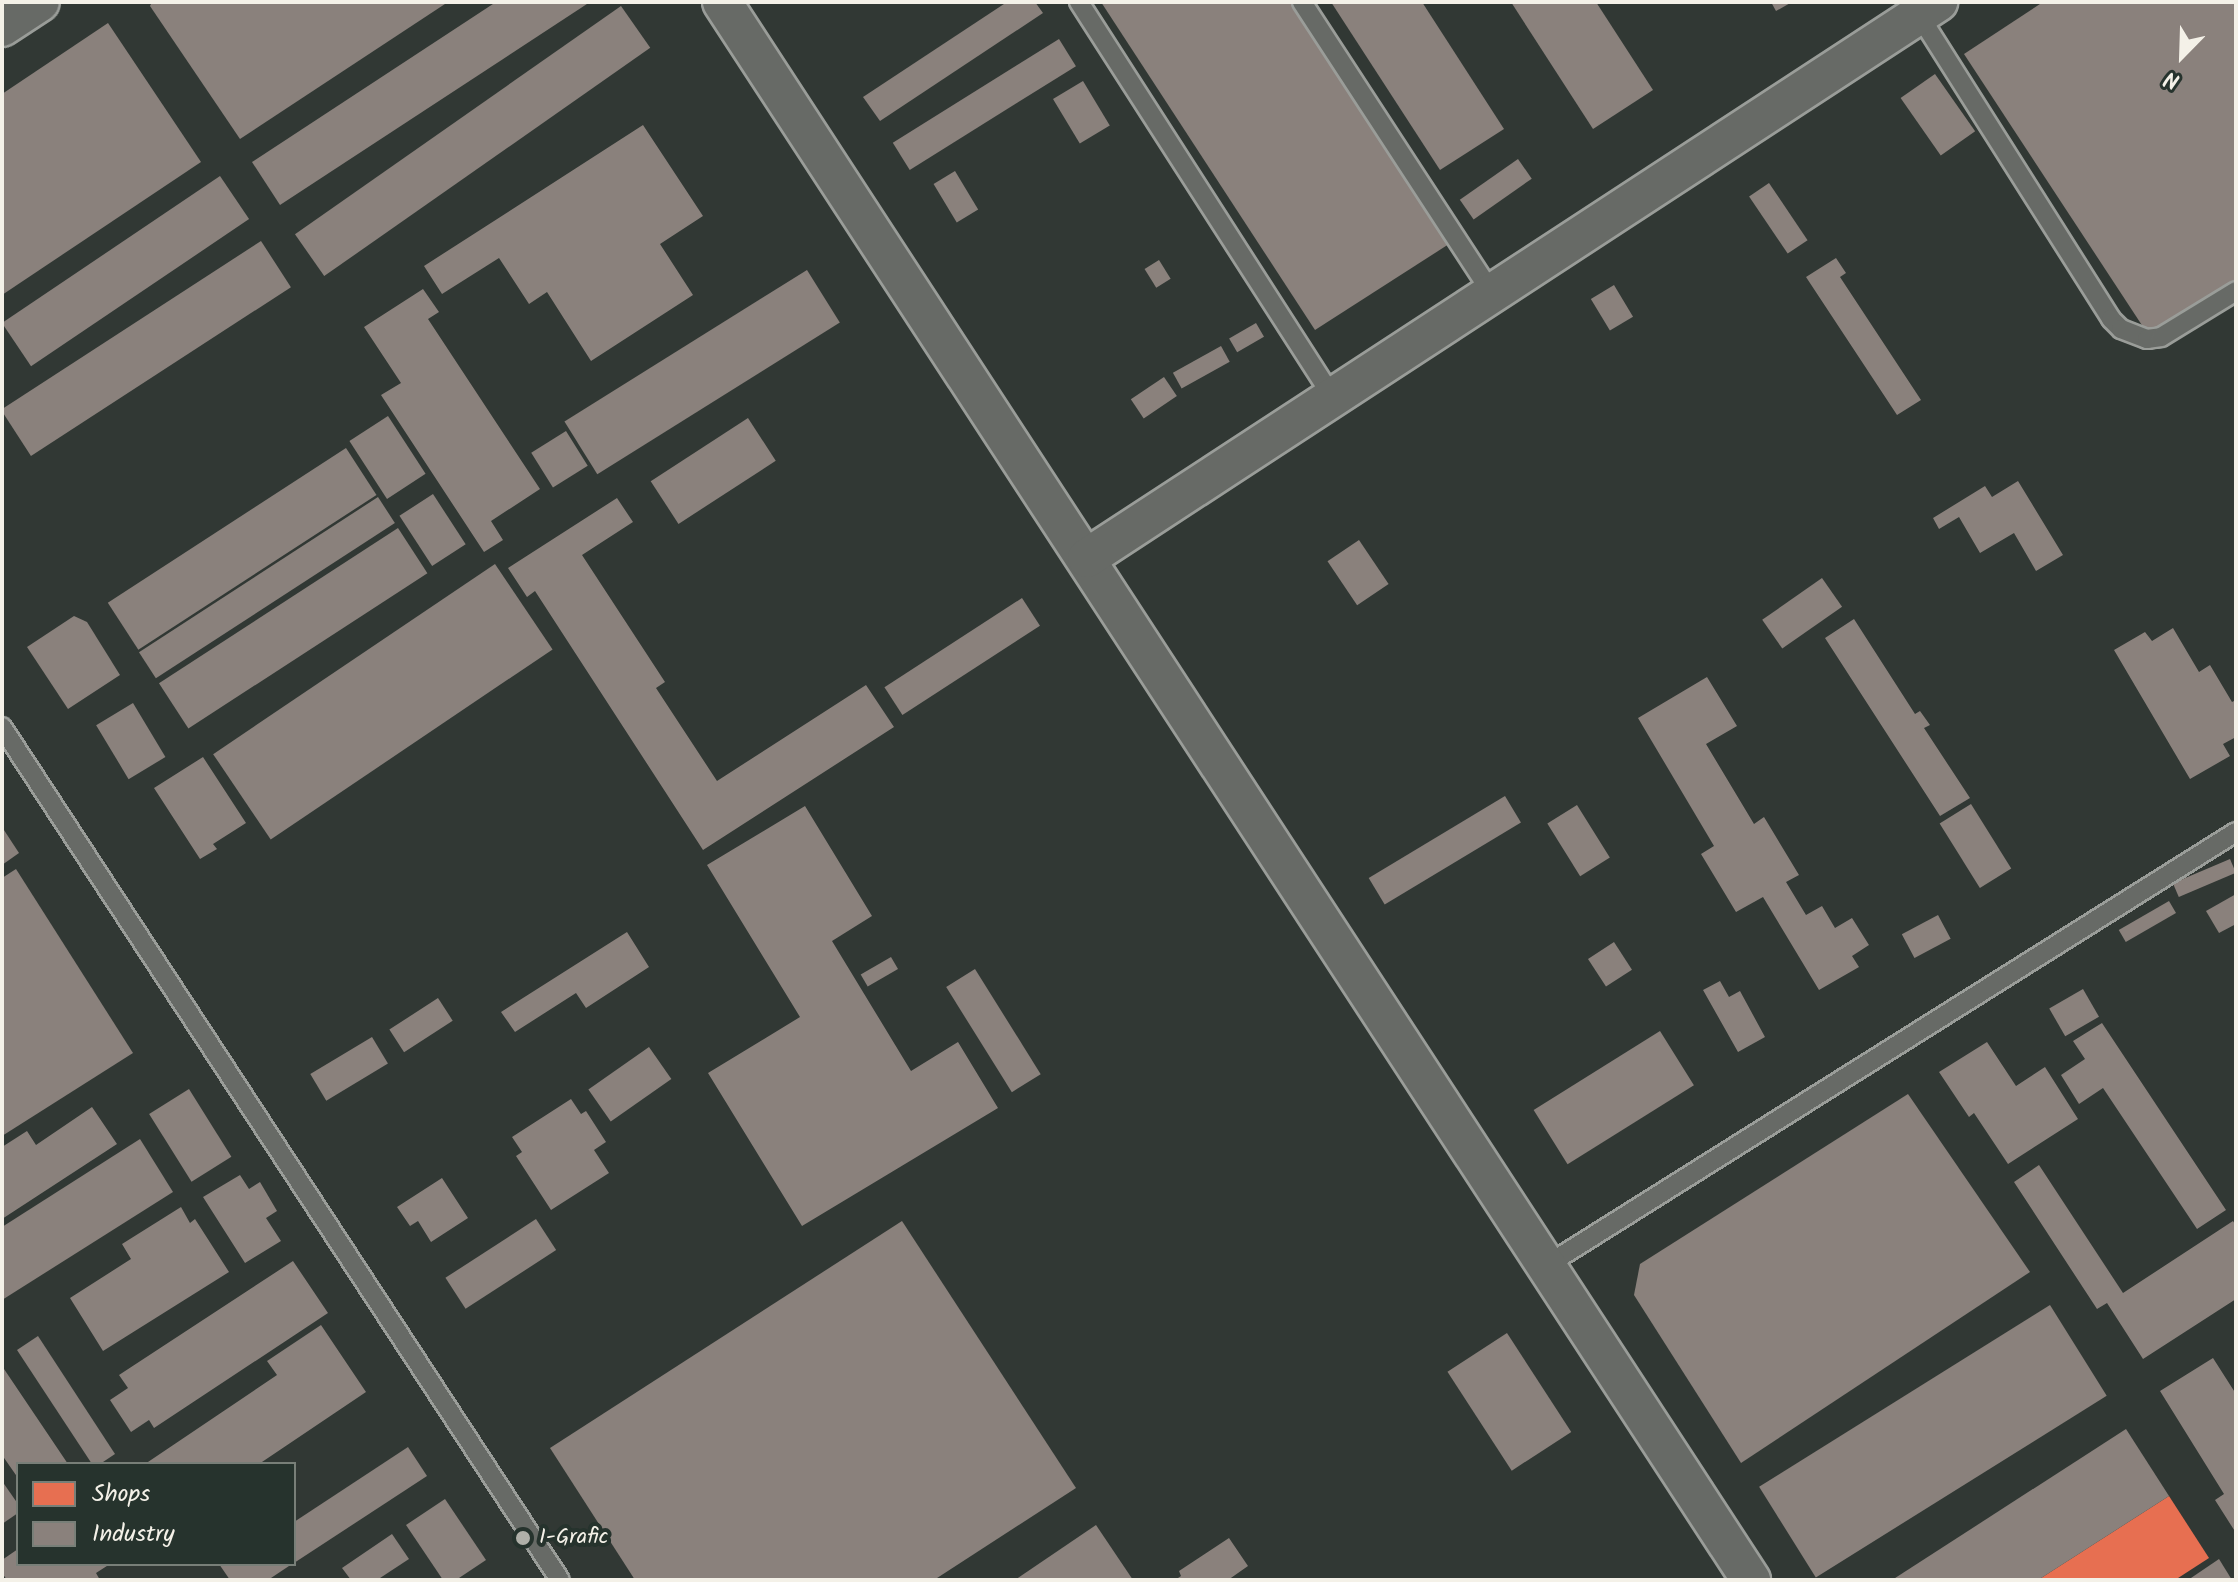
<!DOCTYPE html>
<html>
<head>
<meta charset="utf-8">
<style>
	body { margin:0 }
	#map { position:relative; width:2238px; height:1582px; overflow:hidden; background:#313834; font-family:Kalam,sans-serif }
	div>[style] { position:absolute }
	.shops>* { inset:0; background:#e76f51 }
	.industry>* { inset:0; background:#8a817c; transform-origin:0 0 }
	.roads { filter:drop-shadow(2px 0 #9a9d99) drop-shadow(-2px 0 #9a9d99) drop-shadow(0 2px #9a9d99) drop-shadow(0 -2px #9a9d99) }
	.service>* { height:18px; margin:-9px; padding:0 9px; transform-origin:9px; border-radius:9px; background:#676a66 }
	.minor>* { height:38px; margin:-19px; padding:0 19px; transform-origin:19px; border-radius:19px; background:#676a66 }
	.dots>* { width:22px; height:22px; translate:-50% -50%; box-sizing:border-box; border:4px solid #26332d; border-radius:50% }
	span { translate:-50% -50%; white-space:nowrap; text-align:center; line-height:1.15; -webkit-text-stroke:8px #26332d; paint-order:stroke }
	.poi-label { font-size:22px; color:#f4f1e8 }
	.left { translate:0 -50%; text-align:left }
	.frame { position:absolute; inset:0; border:4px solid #f4f1e8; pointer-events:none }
	.legend { position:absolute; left:16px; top:1462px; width:280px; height:104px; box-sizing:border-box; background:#26332d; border:2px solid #787f78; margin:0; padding:10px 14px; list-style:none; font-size:24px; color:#f4f1e8 }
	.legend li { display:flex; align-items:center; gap:16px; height:40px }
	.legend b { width:40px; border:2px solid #787f78 }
	.north { position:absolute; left:2142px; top:16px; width:80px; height:80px; -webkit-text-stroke:6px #26332d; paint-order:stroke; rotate:203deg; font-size:22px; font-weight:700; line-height:32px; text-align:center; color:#f4f1e8 }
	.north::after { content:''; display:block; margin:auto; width:28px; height:36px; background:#f4f1e8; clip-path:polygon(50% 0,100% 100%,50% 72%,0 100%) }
</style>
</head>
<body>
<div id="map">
	<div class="shops">
		<div style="clip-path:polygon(2169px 1496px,2209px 1558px,2175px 1580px,2038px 1580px)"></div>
	</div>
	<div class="industry">
		<div style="clip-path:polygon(152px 2px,448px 2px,240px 139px,150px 6px)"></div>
		<div style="clip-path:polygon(496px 2px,590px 2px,280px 205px,252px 162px)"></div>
		<div style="clip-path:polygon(1007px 2px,1035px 2px,1043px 13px,880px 121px,863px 97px)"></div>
		<div style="clip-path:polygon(1101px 2px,1291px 2px,1449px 244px,1315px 330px)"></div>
		<div style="clip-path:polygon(1331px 2px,1422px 2px,1504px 129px,1440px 170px)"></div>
		<div style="clip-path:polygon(1511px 2px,1596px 2px,1653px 90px,1593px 129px)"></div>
		<div style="clip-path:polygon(1771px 2px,1792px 2px,1776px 11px)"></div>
		<div style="clip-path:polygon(2043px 2px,2236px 2px,2236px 280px,2149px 336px,1964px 54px)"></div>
		<div style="left:621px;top:6px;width:51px;height:398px;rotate:55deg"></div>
		<div style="clip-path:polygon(108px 23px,201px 162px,2px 295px,2px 94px)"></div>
		<div style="left:1059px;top:39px;width:32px;height:196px;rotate:58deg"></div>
		<div style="left:1935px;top:74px;width:70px;height:42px;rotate:55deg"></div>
		<div style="left:1083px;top:81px;width:52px;height:35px;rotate:59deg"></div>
		<div style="clip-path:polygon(643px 125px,703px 216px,660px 244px,693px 295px,591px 361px,547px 292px,529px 304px,499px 258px,442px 294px,424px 266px)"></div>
		<div style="left:1518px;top:159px;width:24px;height:71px;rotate:55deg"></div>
		<div style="left:955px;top:171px;width:45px;height:25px;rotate:59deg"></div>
		<div style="left:220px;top:176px;width:52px;height:263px;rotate:56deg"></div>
		<div style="left:1769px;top:183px;width:69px;height:24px;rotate:56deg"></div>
		<div style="left:261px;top:241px;width:55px;height:310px;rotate:57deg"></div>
		<div style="clip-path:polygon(1836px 258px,1846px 273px,1840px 277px,1921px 400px,1897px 415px,1806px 277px)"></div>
		<div style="left:1159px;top:260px;width:22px;height:17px;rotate:58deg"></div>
		<div style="left:807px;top:270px;width:62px;height:286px;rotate:58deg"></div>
		<div style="left:1614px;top:285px;width:37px;height:27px;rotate:59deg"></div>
		<div style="clip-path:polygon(423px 289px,439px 312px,428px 319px,540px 489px,491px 521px,503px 540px,484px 552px,381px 395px,401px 383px,364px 327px)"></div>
		<div style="left:1256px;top:323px;width:16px;height:31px;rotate:60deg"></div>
		<div style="left:1221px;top:346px;width:18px;height:55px;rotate:61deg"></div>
		<div style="left:1164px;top:377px;width:23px;height:40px;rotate:56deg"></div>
		<div style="left:388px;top:416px;width:69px;height:46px;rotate:57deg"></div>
		<div style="left:748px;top:418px;width:51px;height:116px;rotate:57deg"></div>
		<div style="left:566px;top:431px;width:41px;height:41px;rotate:58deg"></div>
		<div style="left:346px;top:448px;width:56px;height:284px;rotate:57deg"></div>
		<div style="clip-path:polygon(2018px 481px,2063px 555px,2036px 571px,2014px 533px,1980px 553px,1959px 517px,1939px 529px,1933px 518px,1985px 486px,1992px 497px)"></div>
		<div style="left:433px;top:494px;width:60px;height:40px;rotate:57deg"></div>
		<div style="left:378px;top:497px;width:31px;height:285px;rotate:57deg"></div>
		<div style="clip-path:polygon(617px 498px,633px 522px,582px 555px,665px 682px,656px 688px,717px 781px,866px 685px,894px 727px,703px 850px,535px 591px,527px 597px,508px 568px)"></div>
		<div style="left:398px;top:528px;width:54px;height:285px;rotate:57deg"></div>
		<div style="left:1359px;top:540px;width:53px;height:38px;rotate:56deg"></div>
		<div style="left:495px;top:564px;width:103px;height:340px;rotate:56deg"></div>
		<div style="left:1822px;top:578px;width:35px;height:73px;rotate:55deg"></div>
		<div style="left:1022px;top:598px;width:33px;height:164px;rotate:57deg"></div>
		<div style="clip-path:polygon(74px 616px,87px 622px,120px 675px,68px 709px,27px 647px)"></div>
		<div style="clip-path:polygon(1854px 619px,1915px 714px,1920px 711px,1930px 725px,1924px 728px,1970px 798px,1940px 816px,1825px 638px)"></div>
		<div style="clip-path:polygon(2173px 628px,2199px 672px,2210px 665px,2232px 702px,2236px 700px,2236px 737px,2223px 744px,2230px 756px,2190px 779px,2114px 650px,2145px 632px,2152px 641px)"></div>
		<div style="clip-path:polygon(1707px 677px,1737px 726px,1706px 744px,1754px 824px,1764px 817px,1799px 875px,1786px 882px,1806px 915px,1822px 906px,1835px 928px,1852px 918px,1869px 945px,1852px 956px,1859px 967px,1819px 990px,1763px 897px,1736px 912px,1701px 854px,1714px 846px,1638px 718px)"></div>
		<div style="left:133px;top:703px;width:63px;height:43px;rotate:59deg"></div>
		<div style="clip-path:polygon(203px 757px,246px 823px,213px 844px,217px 849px,200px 859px,154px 788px)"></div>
		<div style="left:1505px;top:796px;width:31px;height:159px;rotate:59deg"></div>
		<div style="left:1971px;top:804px;width:76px;height:37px;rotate:58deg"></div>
		<div style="left:1577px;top:805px;width:62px;height:35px;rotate:58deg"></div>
		<div style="clip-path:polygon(805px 806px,872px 916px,832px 941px,911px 1071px,958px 1042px,998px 1108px,802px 1226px,708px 1073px,800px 1017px,707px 865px)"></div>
		<div style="clip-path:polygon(2px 827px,19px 853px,2px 865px)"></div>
		<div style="left:2230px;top:859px;width:15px;height:62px;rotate:67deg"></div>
		<div style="clip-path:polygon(16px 869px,133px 1053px,2px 1136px,2px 878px)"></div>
		<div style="clip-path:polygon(2236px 894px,2236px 924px,2219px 933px,2206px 911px)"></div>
		<div style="left:2169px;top:901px;width:14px;height:58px;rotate:60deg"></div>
		<div style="left:1938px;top:915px;width:27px;height:41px;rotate:62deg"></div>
		<div style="clip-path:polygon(627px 932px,649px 967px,586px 1008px,576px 993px,515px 1032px,501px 1012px)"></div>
		<div style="left:1614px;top:942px;width:33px;height:31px;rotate:57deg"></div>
		<div style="left:891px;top:957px;width:14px;height:35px;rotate:60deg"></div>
		<div style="left:975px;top:969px;width:124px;height:34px;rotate:58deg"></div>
		<div style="clip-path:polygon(1720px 981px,1729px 997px,1740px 991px,1765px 1037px,1738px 1052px,1703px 990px)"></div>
		<div style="left:2083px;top:989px;width:32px;height:39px;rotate:60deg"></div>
		<div style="left:438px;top:998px;width:27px;height:58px;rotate:57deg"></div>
		<div style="clip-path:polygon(2102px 1023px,2226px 1210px,2197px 1229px,2103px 1088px,2079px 1104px,2061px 1075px,2085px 1059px,2073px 1041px)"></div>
		<div style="left:1660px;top:1031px;width:64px;height:149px;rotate:58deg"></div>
		<div style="left:372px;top:1037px;width:31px;height:72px;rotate:59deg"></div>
		<div style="clip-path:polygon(1987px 1042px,2016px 1086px,2045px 1067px,2078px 1119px,2008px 1164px,1974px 1113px,1969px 1117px,1939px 1072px)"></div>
		<div style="left:649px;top:1047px;width:39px;height:74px;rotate:55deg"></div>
		<div style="left:189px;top:1089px;width:80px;height:47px;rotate:58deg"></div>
		<div style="clip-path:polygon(1908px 1094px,2030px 1272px,1741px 1463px,1634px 1295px,1640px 1264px)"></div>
		<div style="clip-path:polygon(571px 1099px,581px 1114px,586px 1111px,606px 1142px,594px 1150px,609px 1173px,551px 1210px,516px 1156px,522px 1152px,512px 1137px)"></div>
		<div style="clip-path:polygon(92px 1107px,117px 1144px,2px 1219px,2px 1147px,27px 1131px,36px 1145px)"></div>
		<div style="clip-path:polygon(140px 1139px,173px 1192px,2px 1300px,2px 1227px)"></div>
		<div style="clip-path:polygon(2039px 1165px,2123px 1293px,2233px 1221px,2236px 1226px,2236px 1299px,2143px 1359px,2107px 1303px,2097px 1309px,2014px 1182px)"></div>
		<div style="clip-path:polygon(240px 1175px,249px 1189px,260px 1182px,277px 1211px,266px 1218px,281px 1241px,245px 1263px,203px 1197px)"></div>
		<div style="clip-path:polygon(442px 1178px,468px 1218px,431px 1242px,418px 1221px,410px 1226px,397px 1207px)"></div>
		<div style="clip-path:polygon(181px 1207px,190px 1223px,195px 1219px,229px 1272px,103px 1351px,70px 1298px,131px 1259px,122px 1244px)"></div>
		<div style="left:536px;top:1219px;width:37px;height:108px;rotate:57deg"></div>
		<div style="clip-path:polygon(902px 1221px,1076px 1488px,934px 1580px,635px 1580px,550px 1448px)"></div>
		<div style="clip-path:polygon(293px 1261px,328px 1313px,154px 1428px,149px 1420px,131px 1432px,110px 1400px,128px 1388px,119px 1375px)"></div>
		<div style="left:2050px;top:1305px;width:107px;height:343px;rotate:58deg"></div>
		<div style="clip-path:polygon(321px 1325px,366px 1392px,259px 1464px,145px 1464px,277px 1375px,267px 1361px)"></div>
		<div style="left:1507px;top:1333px;width:118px;height:71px;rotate:57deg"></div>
		<div style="clip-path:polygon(38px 1336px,115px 1454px,100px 1464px,92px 1464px,17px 1350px)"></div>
		<div style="clip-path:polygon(2213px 1358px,2236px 1394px,2236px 1533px,2215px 1500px,2224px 1494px,2160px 1391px)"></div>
		<div style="clip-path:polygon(2px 1366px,68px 1464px,18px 1464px,18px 1478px,2px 1455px)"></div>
		<div style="clip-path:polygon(2126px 1429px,2169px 1496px,2038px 1580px,1892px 1580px)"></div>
		<div style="clip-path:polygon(408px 1447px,427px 1476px,294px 1563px,294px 1522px)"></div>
		<div style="clip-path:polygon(2px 1481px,18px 1504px,18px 1513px,2px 1524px)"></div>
		<div style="clip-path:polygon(445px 1499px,486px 1560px,456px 1580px,443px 1580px,406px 1525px)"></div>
		<div style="clip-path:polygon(1096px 1525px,1133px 1580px,1015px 1580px)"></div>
		<div style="clip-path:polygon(392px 1534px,409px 1559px,377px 1580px,351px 1580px,342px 1568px)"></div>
		<div style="clip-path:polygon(1229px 1538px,1248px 1566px,1228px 1580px,1175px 1580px,1181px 1576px,1179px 1571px)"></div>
		<div style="clip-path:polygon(18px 1549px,18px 1564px,110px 1564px,96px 1573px,100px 1580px,7px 1580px,2px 1573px,2px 1560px)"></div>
		<div style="clip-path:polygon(2219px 1559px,2232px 1580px,2188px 1580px)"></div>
		<div style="clip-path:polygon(219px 1564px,292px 1564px,268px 1580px,230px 1580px)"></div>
	</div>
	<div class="roads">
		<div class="service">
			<div style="left:1079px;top:2px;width:470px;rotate:57.3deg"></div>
			<div style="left:1302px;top:2px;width:348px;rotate:56.9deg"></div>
			<div style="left:1919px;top:15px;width:360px;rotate:57.7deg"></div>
			<div style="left:2111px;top:319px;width:14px;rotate:45deg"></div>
			<div style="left:2121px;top:329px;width:28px;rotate:21deg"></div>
			<div style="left:2147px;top:339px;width:14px;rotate:-8deg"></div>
			<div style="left:2161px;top:337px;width:88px;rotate:-31.5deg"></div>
			<div style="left:2px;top:727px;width:1019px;rotate:56.81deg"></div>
			<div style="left:1547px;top:1265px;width:814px;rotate:-32.15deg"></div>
		</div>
		<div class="minor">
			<div style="left:722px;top:2px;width:1884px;rotate:56.89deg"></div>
			<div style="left:2px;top:27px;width:45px;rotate:-33.3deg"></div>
			<div style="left:1087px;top:558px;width:1017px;rotate:-33.16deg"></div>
		</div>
	</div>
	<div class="dots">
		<div style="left:523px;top:1538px;background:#b0b0a9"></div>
	</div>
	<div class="poi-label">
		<span class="left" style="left:539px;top:1538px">I-Grafic</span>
	</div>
	<div class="frame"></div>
	<ul class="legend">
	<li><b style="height:22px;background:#e76f51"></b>Shops</li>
	<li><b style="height:22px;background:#8a817c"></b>Industry</li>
	</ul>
	<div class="north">N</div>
</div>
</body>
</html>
